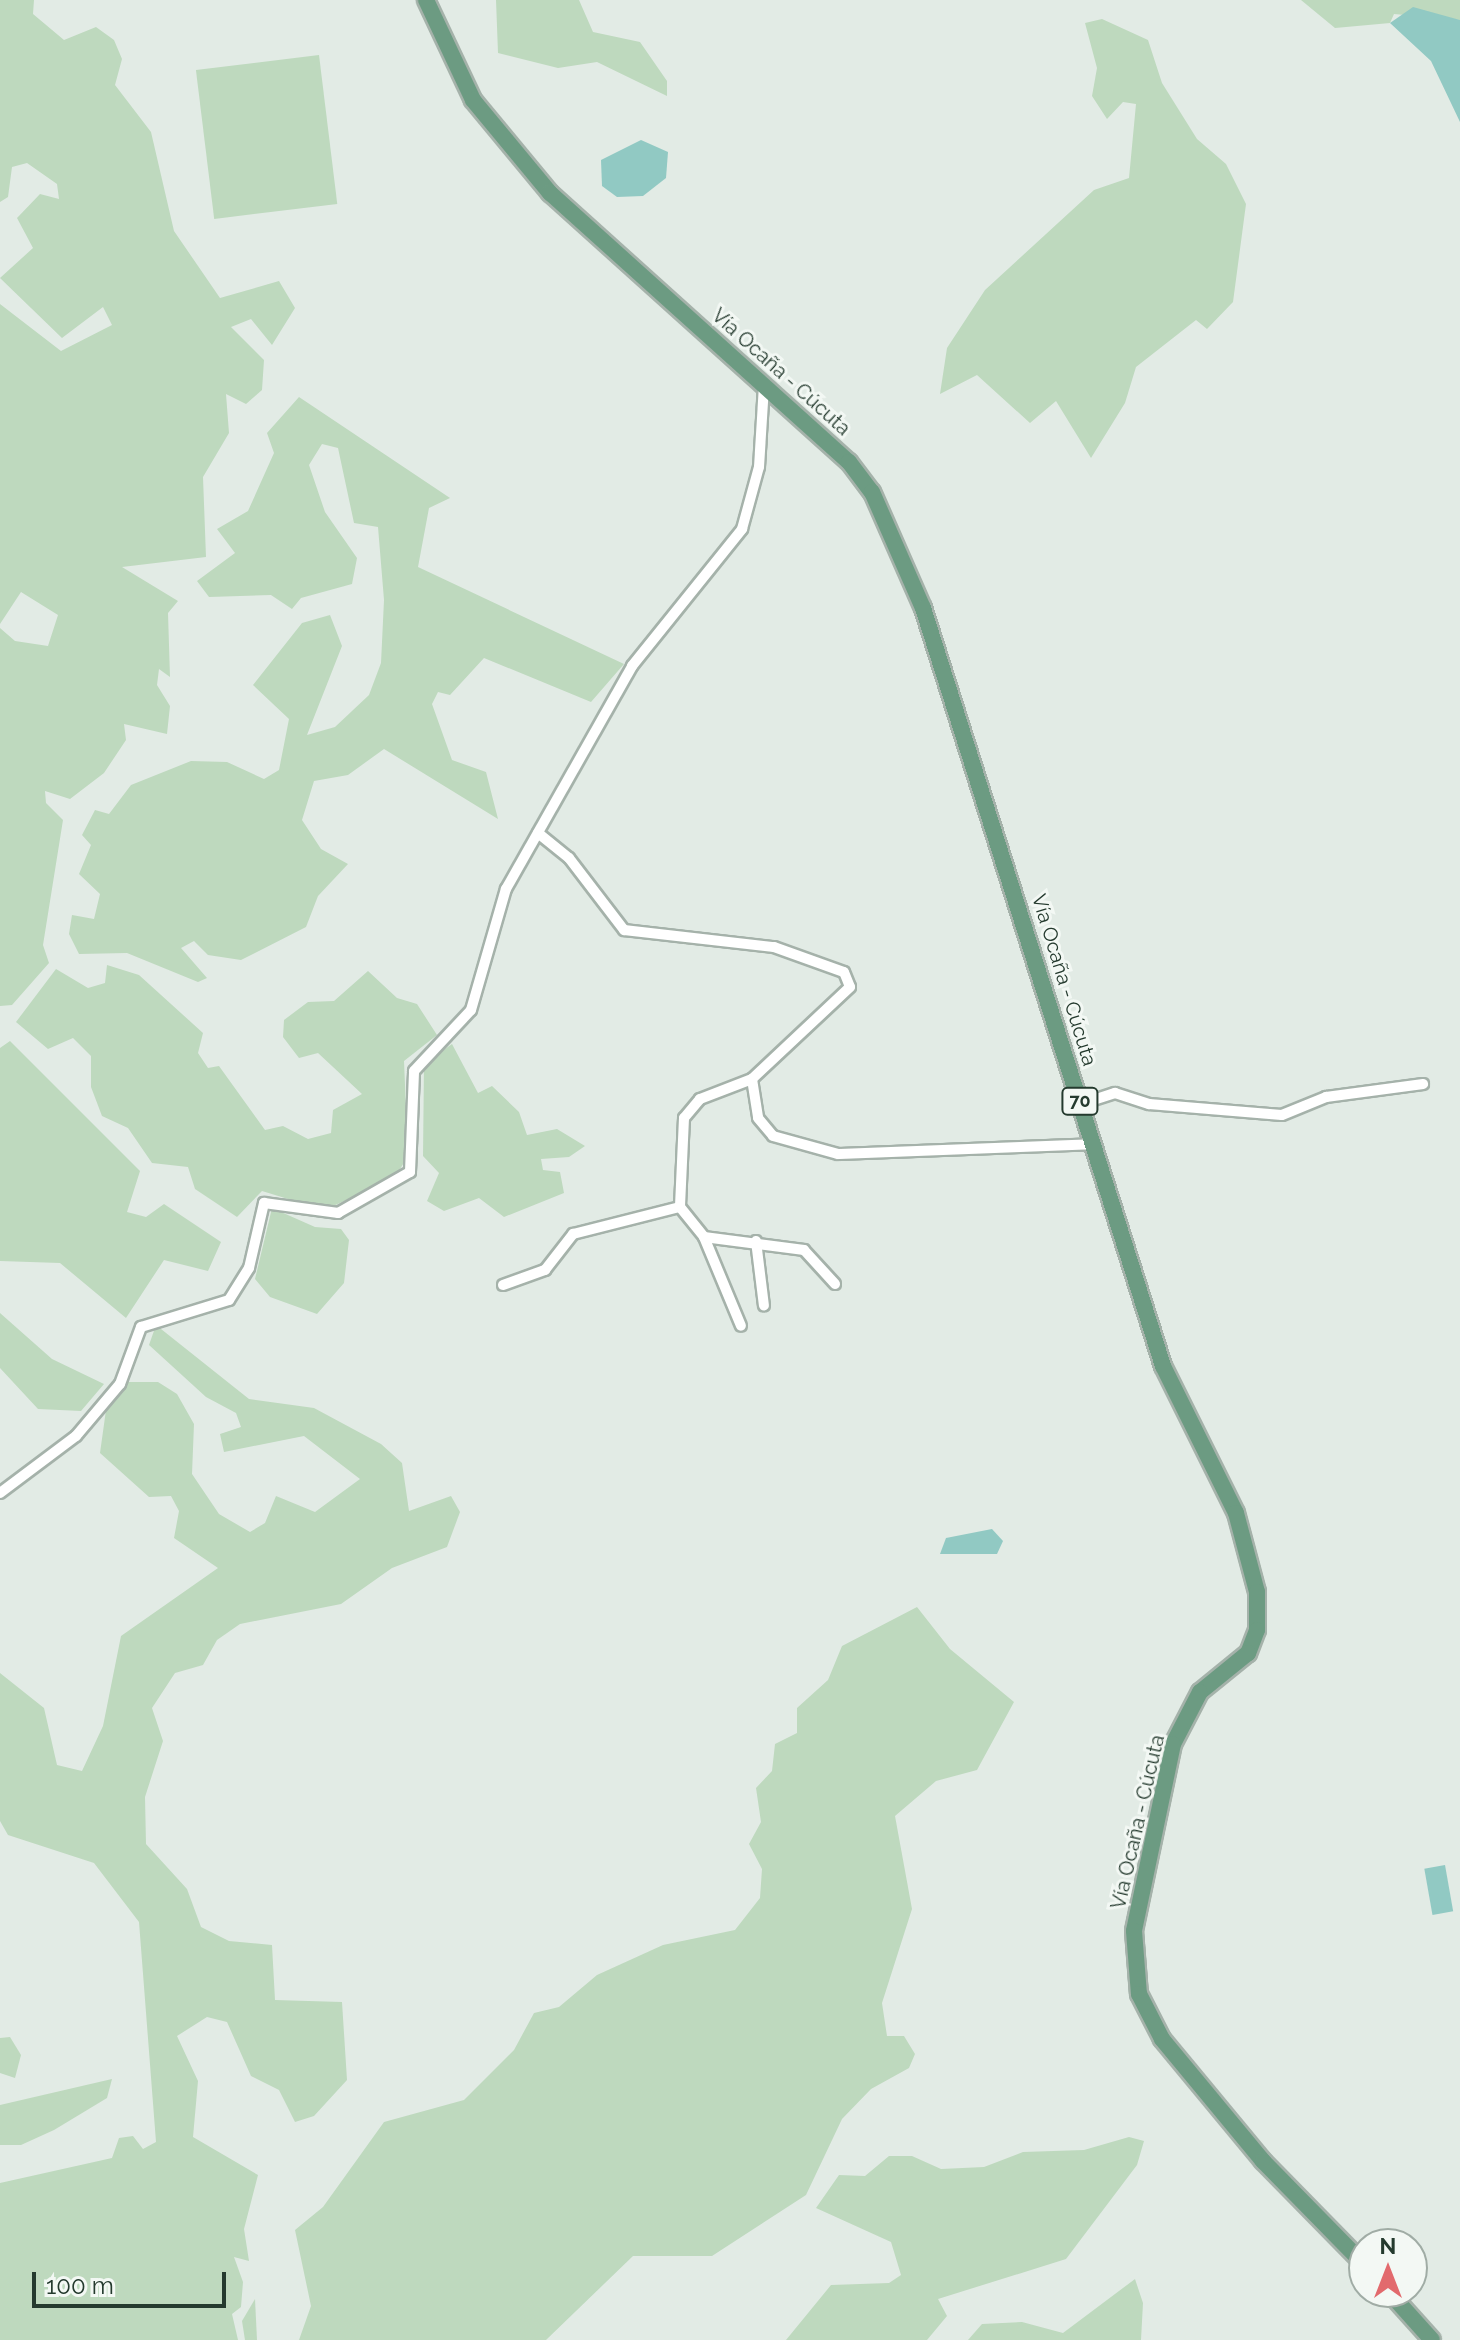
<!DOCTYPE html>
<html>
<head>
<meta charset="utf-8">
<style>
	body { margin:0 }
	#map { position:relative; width:1460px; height:2340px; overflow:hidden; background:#e2ebe5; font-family:Raleway,sans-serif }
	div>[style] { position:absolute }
	.green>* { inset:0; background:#bed9be; transform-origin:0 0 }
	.water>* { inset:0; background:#91c9c3; transform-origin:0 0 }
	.roads { filter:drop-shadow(2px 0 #a5b2aa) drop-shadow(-2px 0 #a5b2aa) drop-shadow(0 2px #a5b2aa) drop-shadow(0 -2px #a5b2aa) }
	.street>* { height:10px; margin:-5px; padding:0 5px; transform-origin:5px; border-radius:5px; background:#fff }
	.primary>* { height:16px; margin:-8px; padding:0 8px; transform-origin:8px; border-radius:8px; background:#6c9b82 }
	span { translate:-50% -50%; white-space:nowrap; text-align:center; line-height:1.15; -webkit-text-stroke:6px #f3f8f4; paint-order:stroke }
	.shield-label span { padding:2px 6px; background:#f3f8f4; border:2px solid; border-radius:6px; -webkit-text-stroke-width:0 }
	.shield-label { font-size:18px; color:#243a2e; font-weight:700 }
	.street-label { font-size:20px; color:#243a2e }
	.north { position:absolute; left:1348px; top:2228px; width:80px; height:80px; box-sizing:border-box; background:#f3f8f4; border:2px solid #a0aca5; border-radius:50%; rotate:0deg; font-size:22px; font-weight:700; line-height:32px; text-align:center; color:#243a2e }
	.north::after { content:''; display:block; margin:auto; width:28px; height:36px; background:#e26a6d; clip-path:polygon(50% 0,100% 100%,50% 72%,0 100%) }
	.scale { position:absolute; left:32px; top:2272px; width:194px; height:36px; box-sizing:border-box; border:4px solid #243a2e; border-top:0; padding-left:10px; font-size:24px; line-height:28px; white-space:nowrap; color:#243a2e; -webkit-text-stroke:6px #f3f8f4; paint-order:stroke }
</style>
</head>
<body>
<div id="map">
	<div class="green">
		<div style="clip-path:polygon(0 0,34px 0,33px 14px,64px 40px,96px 27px,114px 40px,122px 59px,115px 85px,151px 132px,174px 231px,220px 298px,279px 281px,295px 308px,272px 345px,251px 319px,231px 327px,264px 360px,262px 390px,246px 404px,226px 394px,229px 433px,203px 477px,206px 557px,122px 567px,178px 601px,168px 613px,170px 677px,159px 669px,157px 685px,170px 706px,167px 734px,124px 724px,126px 740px,104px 773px,70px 799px,45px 791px,46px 803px,63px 820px,43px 945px,49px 963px,12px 1005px,0 1006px,0 628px,15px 641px,48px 646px,58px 615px,21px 592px,0 624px,0 304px,61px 351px,112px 325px,103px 307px,62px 338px,0 278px,33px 248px,17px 218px,40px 194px,59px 199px,57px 184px,27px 163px,12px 167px,8px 197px,0 202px)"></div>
		<div style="clip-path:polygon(496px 0,579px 0,593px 32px,640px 42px,667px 81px,667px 96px,597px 62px,558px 68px,498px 53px)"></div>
		<div style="clip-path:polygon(1301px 0,1460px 0,1460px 20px,1394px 14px,1390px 23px,1335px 28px)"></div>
		<div style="clip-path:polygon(1102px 19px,1148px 40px,1162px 83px,1197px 139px,1226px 164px,1246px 204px,1233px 302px,1207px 329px,1196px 320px,1136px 367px,1125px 403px,1091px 458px,1056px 401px,1030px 423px,977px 375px,940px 394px,947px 348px,985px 290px,1094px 190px,1129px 178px,1136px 104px,1123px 102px,1107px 119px,1092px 96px,1097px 68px,1085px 23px)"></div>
		<div style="left:319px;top:55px;width:150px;height:124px;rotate:83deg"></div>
		<div style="clip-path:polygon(299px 397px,450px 498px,429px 508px,418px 567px,624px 664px,591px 702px,484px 658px,450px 695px,438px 692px,432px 704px,452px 760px,486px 772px,498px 819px,384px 749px,348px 775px,314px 781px,302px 820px,321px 849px,348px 864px,318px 896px,306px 927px,241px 960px,208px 955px,194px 941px,181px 948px,207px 978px,198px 982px,127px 953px,79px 954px,69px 934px,72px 915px,94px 919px,100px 894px,79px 874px,91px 845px,82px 835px,95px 810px,109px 814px,131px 785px,191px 761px,227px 762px,264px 779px,279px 770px,289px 719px,253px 685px,302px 623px,330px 615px,342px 646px,307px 735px,335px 727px,369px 695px,381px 663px,384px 600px,378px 527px,354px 523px,338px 448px,322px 444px,309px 465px,325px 512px,357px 558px,352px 584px,301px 598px,292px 609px,271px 595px,209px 597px,197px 581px,235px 553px,217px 529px,248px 511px,274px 453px,267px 433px)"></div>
		<div style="clip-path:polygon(107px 965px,139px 975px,203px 1033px,198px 1053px,208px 1068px,219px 1066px,265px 1130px,283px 1126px,308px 1139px,331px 1133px,333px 1110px,362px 1094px,318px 1053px,299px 1058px,283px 1037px,284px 1020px,308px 1002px,334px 1001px,368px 971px,397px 998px,417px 1004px,437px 1035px,404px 1061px,408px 1156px,394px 1179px,324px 1210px,262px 1191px,237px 1217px,195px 1189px,188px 1167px,152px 1163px,128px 1128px,102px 1116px,91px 1087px,91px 1056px,73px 1038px,48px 1049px,16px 1022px,56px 969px,88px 988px,105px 983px)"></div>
		<div style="clip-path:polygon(10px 1041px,140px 1171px,127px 1212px,146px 1217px,164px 1204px,221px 1242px,208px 1271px,164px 1260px,126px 1318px,60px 1263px,0 1261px,0 1048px)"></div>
		<div style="clip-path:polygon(452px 1044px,478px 1093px,492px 1086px,519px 1112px,527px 1135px,557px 1129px,585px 1146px,569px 1157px,541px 1159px,543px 1170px,560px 1172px,564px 1193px,504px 1217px,479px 1198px,444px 1211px,427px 1201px,439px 1173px,423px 1156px,424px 1064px)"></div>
		<div style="clip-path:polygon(272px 1208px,315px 1227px,341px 1229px,349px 1240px,344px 1283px,317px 1314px,270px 1297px,255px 1279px)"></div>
		<div style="clip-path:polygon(0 1313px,52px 1359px,104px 1384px,81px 1411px,38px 1409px,0 1368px)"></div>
		<div style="clip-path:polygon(156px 1325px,249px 1399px,314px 1408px,381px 1444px,402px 1463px,409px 1511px,451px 1496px,460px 1512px,447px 1547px,392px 1568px,341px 1604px,240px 1624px,217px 1640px,203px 1665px,175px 1673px,152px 1708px,163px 1741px,145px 1797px,146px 1844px,187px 1889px,201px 1927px,229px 1941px,272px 1945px,275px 2000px,342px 2002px,347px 2080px,314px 2116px,295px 2122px,279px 2090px,251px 2076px,227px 2022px,207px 2017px,177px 2036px,198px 2081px,193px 2137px,258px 2175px,244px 2229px,249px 2261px,234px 2257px,243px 2282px,241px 2307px,232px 2314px,238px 2340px,0 2340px,0 2183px,112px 2158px,119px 2138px,133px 2136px,143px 2149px,156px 2142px,139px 1922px,94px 1863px,8px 1835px,0 1821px,0 1673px,44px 1708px,57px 1765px,82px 1771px,103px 1726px,121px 1636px,218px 1568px,174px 1538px,179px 1511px,171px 1496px,149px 1497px,100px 1453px,106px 1410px,127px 1382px,158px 1382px,177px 1394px,194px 1424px,192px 1474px,219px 1514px,250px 1532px,265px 1523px,276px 1496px,315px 1512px,360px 1479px,304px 1436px,224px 1452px,220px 1434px,241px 1427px,236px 1413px,206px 1397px,149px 1345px)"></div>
		<div style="clip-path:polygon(917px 1607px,950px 1649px,1014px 1702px,977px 1770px,936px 1781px,895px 1816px,912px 1909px,882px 2003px,887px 2036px,904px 2036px,915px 2054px,909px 2068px,871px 2089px,842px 2119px,806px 2195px,712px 2256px,633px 2256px,546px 2340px,299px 2340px,311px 2306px,295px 2230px,323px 2207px,384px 2122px,464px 2100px,514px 2050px,534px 2013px,559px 2007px,597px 1975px,663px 1945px,735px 1930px,760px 1898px,762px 1869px,749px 1844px,761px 1822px,756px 1788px,772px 1771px,775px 1744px,797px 1733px,797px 1708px,828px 1680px,842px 1646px)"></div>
		<div style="clip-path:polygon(10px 2037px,21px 2055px,15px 2078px,0 2073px,0 2038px)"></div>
		<div style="clip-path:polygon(112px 2079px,107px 2098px,54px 2130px,21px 2145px,0 2145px,0 2105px)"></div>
		<div style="clip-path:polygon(1129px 2137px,1144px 2141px,1137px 2165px,1066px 2259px,938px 2299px,947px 2316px,927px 2340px,786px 2340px,831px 2285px,889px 2283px,901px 2275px,891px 2242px,816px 2208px,839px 2175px,865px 2176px,889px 2156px,912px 2156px,941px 2169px,984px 2167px,1023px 2152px,1084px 2150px)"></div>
		<div style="clip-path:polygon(1135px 2279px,1143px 2303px,1141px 2340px,968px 2340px,982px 2324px,1022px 2322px,1063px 2333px)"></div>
		<div style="clip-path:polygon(255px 2299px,257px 2340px,245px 2340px,242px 2321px)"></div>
	</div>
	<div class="water">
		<div style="clip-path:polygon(1413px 7px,1460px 20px,1460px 122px,1431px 61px,1390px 23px)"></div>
		<div style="clip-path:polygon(641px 140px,668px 152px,666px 178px,643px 196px,617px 197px,602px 186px,601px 160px)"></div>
		<div style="clip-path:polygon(992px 1529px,1003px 1541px,997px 1554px,940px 1554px,946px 1538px)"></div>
		<div style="left:1445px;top:1865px;width:47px;height:21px;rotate:80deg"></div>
	</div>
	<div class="roads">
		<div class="street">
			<div style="left:538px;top:833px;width:40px;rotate:39deg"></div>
			<div style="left:569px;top:858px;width:91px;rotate:52.6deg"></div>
			<div style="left:624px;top:930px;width:151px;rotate:6.5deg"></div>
			<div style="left:774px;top:947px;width:74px;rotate:19.7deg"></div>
			<div style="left:844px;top:972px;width:16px;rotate:68deg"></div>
			<div style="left:850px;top:987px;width:134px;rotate:136.8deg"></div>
			<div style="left:752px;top:1079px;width:39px;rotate:81deg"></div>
			<div style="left:758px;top:1118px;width:23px;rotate:50deg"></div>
			<div style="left:773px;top:1136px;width:67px;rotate:15.5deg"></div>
			<div style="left:838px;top:1154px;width:255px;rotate:-2.2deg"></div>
			<div style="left:752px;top:1079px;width:56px;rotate:159deg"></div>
			<div style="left:700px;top:1099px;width:25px;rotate:130deg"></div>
			<div style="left:684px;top:1118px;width:89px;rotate:92.6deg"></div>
			<div style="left:680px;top:1207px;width:38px;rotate:51deg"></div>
			<div style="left:704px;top:1237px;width:101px;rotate:7.4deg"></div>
			<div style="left:804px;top:1250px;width:46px;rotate:47.6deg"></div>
			<div style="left:1081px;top:1104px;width:36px;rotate:-18deg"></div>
			<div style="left:1115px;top:1093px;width:36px;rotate:18deg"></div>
			<div style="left:1149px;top:1104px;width:133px;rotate:4.7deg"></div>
			<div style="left:1282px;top:1115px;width:48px;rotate:-22.2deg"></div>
			<div style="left:1326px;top:1097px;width:98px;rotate:-7.6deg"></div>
			<div style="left:704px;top:1237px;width:96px;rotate:67.4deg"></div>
			<div style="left:756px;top:1241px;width:65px;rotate:83deg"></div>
			<div style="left:503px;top:1285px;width:45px;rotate:-19.7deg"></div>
			<div style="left:545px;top:1270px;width:46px;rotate:-52.1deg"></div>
			<div style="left:573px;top:1234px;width:110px;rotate:-14.2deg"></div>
			<div style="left:0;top:1493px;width:95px;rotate:-36.9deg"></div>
			<div style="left:76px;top:1436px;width:68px;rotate:-49.8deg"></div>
			<div style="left:120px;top:1384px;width:61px;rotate:-69.8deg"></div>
			<div style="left:141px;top:1327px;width:92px;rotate:-17.1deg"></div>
			<div style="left:229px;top:1300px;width:38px;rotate:-58deg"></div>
			<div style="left:249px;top:1268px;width:67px;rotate:-77deg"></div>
			<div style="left:264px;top:1203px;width:75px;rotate:7.7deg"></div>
			<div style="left:338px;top:1213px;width:83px;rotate:-29.7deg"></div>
			<div style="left:410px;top:1172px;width:101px;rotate:-87.7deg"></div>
			<div style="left:414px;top:1071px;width:83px;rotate:-46.9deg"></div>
			<div style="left:471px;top:1010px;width:126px;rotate:-73.9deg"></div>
			<div style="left:506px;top:889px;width:256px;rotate:-60.5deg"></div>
			<div style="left:632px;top:666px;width:176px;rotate:-51.2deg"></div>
			<div style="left:742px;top:529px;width:64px;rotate:-74.7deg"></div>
			<div style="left:759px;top:467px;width:82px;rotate:-86.5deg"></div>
		</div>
		<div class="primary">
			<div style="left:426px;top:0;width:110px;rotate:64.8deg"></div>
			<div style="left:473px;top:100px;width:121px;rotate:50.4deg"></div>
			<div style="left:550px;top:193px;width:402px;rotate:42deg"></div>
			<div style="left:849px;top:462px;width:38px;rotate:53deg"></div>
			<div style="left:872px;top:492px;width:127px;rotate:66.3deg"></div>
			<div style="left:923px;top:608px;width:795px;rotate:72.43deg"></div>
			<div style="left:1163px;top:1366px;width:164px;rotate:63.6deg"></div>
			<div style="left:1236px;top:1513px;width:82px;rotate:75.1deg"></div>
			<div style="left:1257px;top:1592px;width:38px;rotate:90deg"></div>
			<div style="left:1257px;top:1630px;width:25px;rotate:111deg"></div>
			<div style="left:1248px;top:1653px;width:62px;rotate:140.9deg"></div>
			<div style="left:1200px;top:1692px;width:59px;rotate:117.4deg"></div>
			<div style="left:1173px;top:1744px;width:191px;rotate:101.8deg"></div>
			<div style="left:1134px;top:1931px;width:63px;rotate:85.5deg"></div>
			<div style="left:1139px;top:1994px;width:51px;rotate:62.9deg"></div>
			<div style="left:1162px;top:2039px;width:158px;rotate:50.4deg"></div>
			<div style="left:1263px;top:2161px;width:144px;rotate:45.6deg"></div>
			<div style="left:1389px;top:2292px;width:64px;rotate:48.1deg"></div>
		</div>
	</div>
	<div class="shield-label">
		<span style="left:1080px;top:1101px">70</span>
	</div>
	<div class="street-label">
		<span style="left:781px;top:372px;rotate:42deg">Vía Ocaña - Cúcuta</span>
		<span style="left:1064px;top:980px;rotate:73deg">Vía Ocaña - Cúcuta</span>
		<span style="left:1138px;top:1822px;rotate:-77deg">Vía Ocaña - Cúcuta</span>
	</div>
	<div class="north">N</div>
	<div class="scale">100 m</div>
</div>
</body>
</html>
